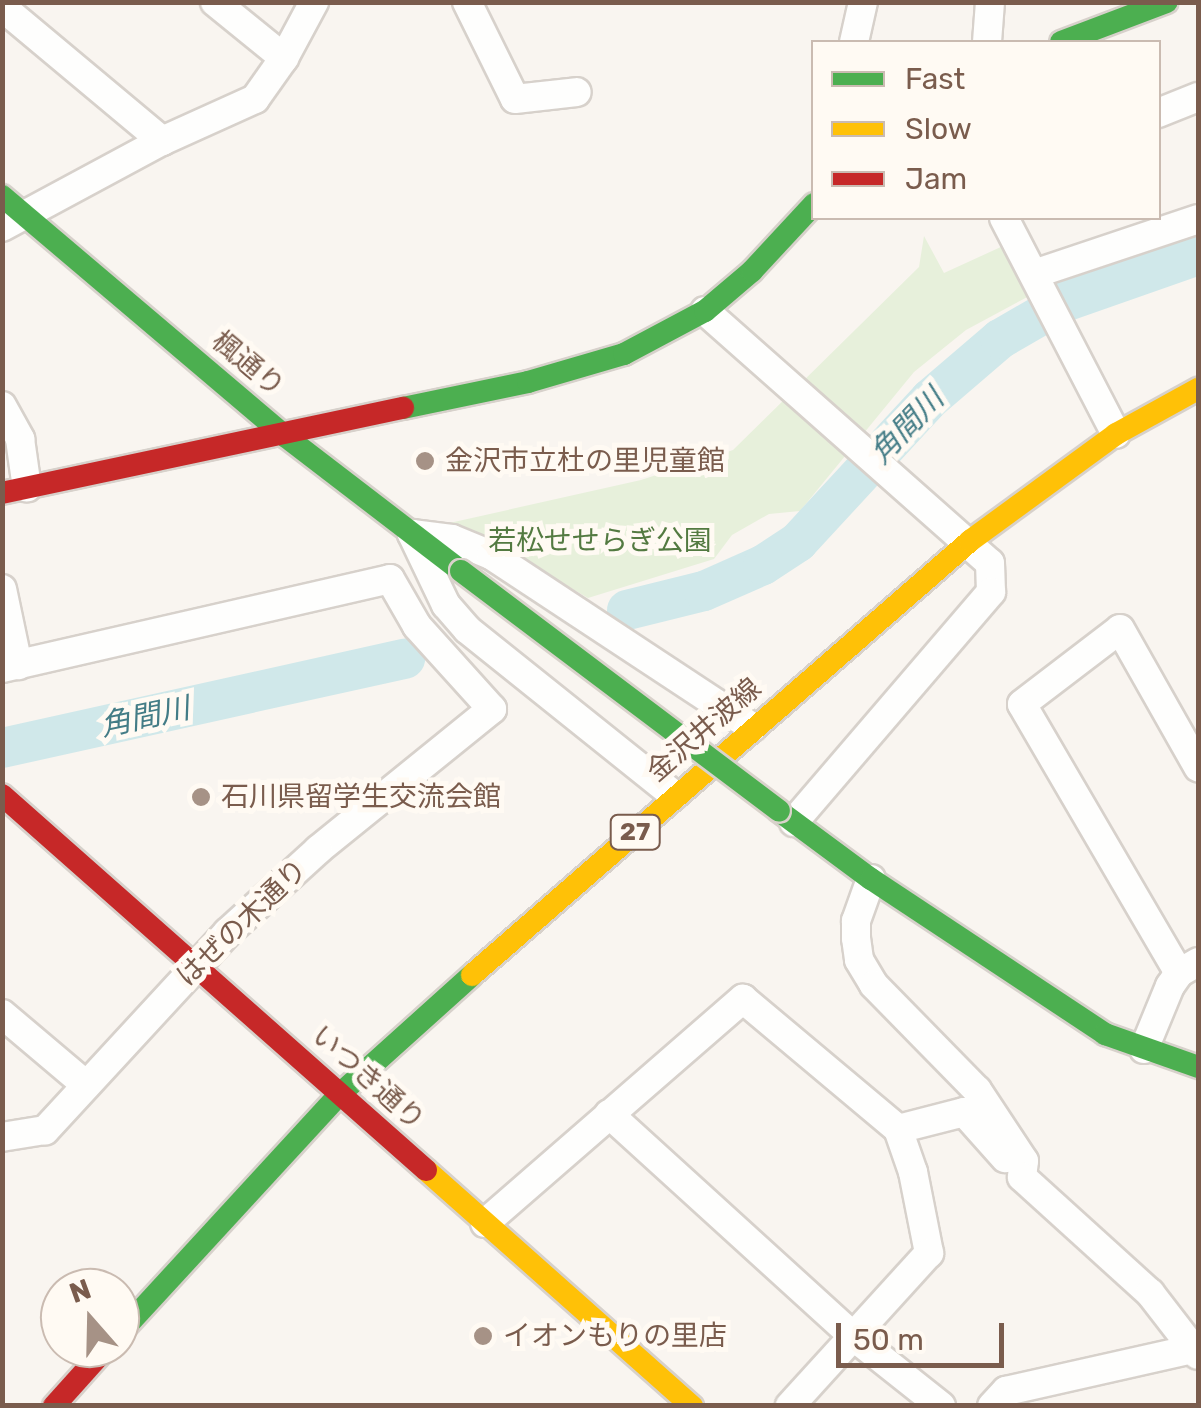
<!DOCTYPE html>
<html>
<head>
<meta charset="utf-8">
<style>
	body { margin:0 }
	#map { position:relative; width:1201px; height:1408px; overflow:hidden; background:#f9f5f0; font-family:Rubik,"Noto Sans JP",sans-serif }
	div>[style] { position:absolute }
	.green>* { inset:0; background:#e7f0db }
	.river>* { height:40px; margin:-20px; padding:0 20px; transform-origin:20px; border-radius:20px; background:#d0e8ea }
	.roads { filter:drop-shadow(2px 0 #d7d1cb) drop-shadow(-2px 0 #d7d1cb) drop-shadow(0 2px #d7d1cb) drop-shadow(0 -2px #d7d1cb) }
	.street>* { height:28px; margin:-14px; padding:0 14px; transform-origin:14px; border-radius:14px; background:#fefefd }
	.fast>* { height:22px; margin:-11px; padding:0 11px; transform-origin:11px; border-radius:11px; background:#4caf50 }
	.slow>* { height:22px; margin:-11px; padding:0 11px; transform-origin:11px; border-radius:11px; background:#ffc107 }
	.jam>* { height:22px; margin:-11px; padding:0 11px; transform-origin:11px; border-radius:11px; background:#c62828 }
	.bridges { filter:drop-shadow(2px 0 #d9d2cb) drop-shadow(-2px 0 #d9d2cb) drop-shadow(0 2px #d9d2cb) drop-shadow(0 -2px #d9d2cb) }
	.fast-bridge>* { height:22px; margin:-11px; padding:0 11px; transform-origin:11px; border-radius:11px; background:#4caf50 }
	.dots>* { width:28px; height:28px; translate:-50% -50%; box-sizing:border-box; border:5px solid #fffaf3; border-radius:50% }
	span { translate:-50% -50%; white-space:nowrap; text-align:center; line-height:1.15; -webkit-text-stroke:10px #fffaf3; paint-order:stroke }
	.shield-label span { padding:2px 8px; background:#fffaf3; border:2px solid; border-radius:8px; -webkit-text-stroke-width:0 }
	.shield-label { font-size:25px; color:#7a5c4d; font-weight:700 }
	.street-label { font-size:28px; color:#7a5c4d }
	.poi-label { font-size:28px; color:#7a5c4d }
	.left { translate:0 -50%; text-align:left }
	.park-label { font-size:28px; color:#537a41 }
	.water-label { font-size:30px; color:#437c86; font-style:italic }
	.frame { position:absolute; inset:0; border:5px solid #7a5c4d; pointer-events:none }
	.legend { position:absolute; left:811px; top:40px; width:350px; height:180px; box-sizing:border-box; background:#fffaf3; border:2px solid #cabbb1; margin:0; padding:12px 18px; list-style:none; font-size:30px; color:#7a5c4d }
	.legend li { display:flex; align-items:center; gap:20px; height:50px }
	.legend b { width:50px; border:2px solid #cabbb1 }
	.north { position:absolute; left:40px; top:1268px; width:100px; height:100px; box-sizing:border-box; background:#fffaf3; border:2px solid #cabbb1; border-radius:50%; rotate:340deg; font-size:28px; font-weight:700; line-height:40px; text-align:center; color:#7a5c4d }
	.north::after { content:''; display:block; margin:auto; width:35px; height:45px; background:#a69286; clip-path:polygon(50% 0,100% 100%,50% 72%,0 100%) }
	.scale { position:absolute; left:836px; top:1323px; width:168px; height:45px; box-sizing:border-box; border:5px solid #7a5c4d; border-top:0; padding-left:12px; font-size:30px; line-height:35px; white-space:nowrap; color:#7a5c4d; -webkit-text-stroke:8px #fffaf3; paint-order:stroke }
</style>
</head>
<body>
<div id="map">
	<div class="green">
		<div style="clip-path:polygon(924px 236px,944px 273px,1003px 246px,1031px 295px,966px 330px,914px 372px,800px 511px,769px 514px,732px 535px,714px 559px,588px 598px,501px 547px,436px 526px,641px 480px,733px 450px,919px 267px)"></div>
	</div>
	<div class="river">
		<div style="left:627px;top:610px;width:79px;rotate:-13.9deg"></div>
		<div style="left:704px;top:591px;width:64px;rotate:-23.8deg"></div>
		<div style="left:763px;top:565px;width:42px;rotate:-33.3deg"></div>
		<div style="left:798px;top:542px;width:195px;rotate:-47.3deg"></div>
		<div style="left:930px;top:399px;width:92px;rotate:-40.6deg"></div>
		<div style="left:1000px;top:339px;width:74px;rotate:-30deg"></div>
		<div style="left:1064px;top:302px;width:142px;rotate:-19.3deg"></div>
		<div style="left:2px;top:748px;width:413px;rotate:-12.5deg"></div>
	</div>
	<div class="roads">
		<div class="street">
			<div style="left:215px;top:2px;width:89px;rotate:39.1deg"></div>
			<div style="left:467px;top:2px;width:108px;rotate:63.7deg"></div>
			<div style="left:515px;top:99px;width:62px;rotate:-6.4deg"></div>
			<div style="left:2px;top:7px;width:209px;rotate:39.9deg"></div>
			<div style="left:854px;top:42px;width:41px;rotate:-77.3deg"></div>
			<div style="left:987px;top:42px;width:40px;rotate:-85.7deg"></div>
			<div style="left:1158px;top:113px;width:43px;rotate:-21.8deg"></div>
			<div style="left:1004px;top:218px;width:243px;rotate:62.6deg"></div>
			<div style="left:2px;top:227px;width:182px;rotate:-28.3deg"></div>
			<div style="left:162px;top:141px;width:102px;rotate:-24.3deg"></div>
			<div style="left:255px;top:99px;width:50px;rotate:-54.7deg"></div>
			<div style="left:284px;top:58px;width:64px;rotate:-61.8deg"></div>
			<div style="left:1034px;top:274px;width:173px;rotate:-18.5deg"></div>
			<div style="left:705px;top:311px;width:380px;rotate:41.5deg"></div>
			<div style="left:990px;top:563px;width:29px;rotate:88deg"></div>
			<div style="left:991px;top:592px;width:303px;rotate:130.6deg"></div>
			<div style="left:2px;top:406px;width:38px;rotate:61deg"></div>
			<div style="left:20px;top:439px;width:49px;rotate:81.9deg"></div>
			<div style="left:2px;top:589px;width:78px;rotate:78.1deg"></div>
			<div style="left:2px;top:668px;width:398px;rotate:-12.9deg"></div>
			<div style="left:390px;top:579px;width:54px;rotate:60.1deg"></div>
			<div style="left:417px;top:626px;width:112px;rotate:47.9deg"></div>
			<div style="left:492px;top:709px;width:224px;rotate:141deg"></div>
			<div style="left:318px;top:850px;width:122px;rotate:137.7deg"></div>
			<div style="left:228px;top:932px;width:270px;rotate:132.7deg"></div>
			<div style="left:45px;top:1130px;width:44px;rotate:170.8deg"></div>
			<div style="left:674px;top:795px;width:265px;rotate:-141.3deg"></div>
			<div style="left:467px;top:629px;width:32px;rotate:-131deg"></div>
			<div style="left:446px;top:605px;width:79px;rotate:-115.6deg"></div>
			<div style="left:412px;top:534px;width:40px;rotate:7.1deg"></div>
			<div style="left:452px;top:539px;width:42px;rotate:22.3deg"></div>
			<div style="left:491px;top:555px;width:313px;rotate:33.4deg"></div>
			<div style="left:871px;top:879px;width:45px;rotate:109.7deg"></div>
			<div style="left:856px;top:921px;width:17px;rotate:90deg"></div>
			<div style="left:856px;top:938px;width:22px;rotate:82deg"></div>
			<div style="left:859px;top:960px;width:29px;rotate:59deg"></div>
			<div style="left:874px;top:985px;width:147px;rotate:45.6deg"></div>
			<div style="left:977px;top:1090px;width:85px;rotate:56.5deg"></div>
			<div style="left:1024px;top:1161px;width:16px;rotate:97deg"></div>
			<div style="left:1022px;top:1177px;width:173px;rotate:42.2deg"></div>
			<div style="left:1150px;top:1293px;width:78px;rotate:52.3deg"></div>
			<div style="left:1179px;top:973px;width:311px;rotate:-120.3deg"></div>
			<div style="left:1022px;top:704px;width:123px;rotate:-37.4deg"></div>
			<div style="left:1120px;top:629px;width:159px;rotate:60.5deg"></div>
			<div style="left:2px;top:1014px;width:110px;rotate:40.2deg"></div>
			<div style="left:1144px;top:1049px;width:68px;rotate:-67.6deg"></div>
			<div style="left:1170px;top:986px;width:16px;rotate:-55deg"></div>
			<div style="left:1179px;top:973px;width:22px;rotate:-30deg"></div>
			<div style="left:609px;top:1114px;width:331px;rotate:42.3deg"></div>
			<div style="left:854px;top:1337px;width:111px;rotate:38.4deg"></div>
			<div style="left:898px;top:1129px;width:68px;rotate:-14.4deg"></div>
			<div style="left:964px;top:1112px;width:62px;rotate:48.3deg"></div>
			<div style="left:485px;top:1223px;width:342px;rotate:-41deg"></div>
			<div style="left:743px;top:999px;width:202px;rotate:40deg"></div>
			<div style="left:898px;top:1129px;width:46px;rotate:70.8deg"></div>
			<div style="left:913px;top:1172px;width:83px;rotate:78.8deg"></div>
			<div style="left:929px;top:1253px;width:207px;rotate:132.3deg"></div>
			<div style="left:992px;top:1406px;width:21px;rotate:-47deg"></div>
			<div style="left:1006px;top:1391px;width:192px;rotate:-12.7deg"></div>
		</div>
		<div class="fast">
			<div style="left:1061px;top:42px;width:113px;rotate:-20.7deg"></div>
			<div style="left:2px;top:196px;width:371px;rotate:40.3deg"></div>
			<div style="left:285px;top:436px;width:222px;rotate:37.5deg"></div>
			<div style="left:403px;top:408px;width:128px;rotate:-11.7deg"></div>
			<div style="left:528px;top:382px;width:100px;rotate:-16.3deg"></div>
			<div style="left:624px;top:354px;width:92px;rotate:-28deg"></div>
			<div style="left:705px;top:311px;width:62px;rotate:-40.4deg"></div>
			<div style="left:752px;top:271px;width:91px;rotate:-47.2deg"></div>
			<div style="left:779px;top:811px;width:114px;rotate:36.5deg"></div>
			<div style="left:871px;top:879px;width:281px;rotate:33.5deg"></div>
			<div style="left:1105px;top:1034px;width:99px;rotate:19.5deg"></div>
			<div style="left:120px;top:1333px;width:326px;rotate:-47.4deg"></div>
			<div style="left:341px;top:1093px;width:176px;rotate:-42deg"></div>
		</div>
		<div class="slow">
			<div style="left:472px;top:975px;width:661px;rotate:-41.07deg"></div>
			<div style="left:970px;top:541px;width:181px;rotate:-36.2deg"></div>
			<div style="left:1116px;top:434px;width:94px;rotate:-28.8deg"></div>
			<div style="left:426px;top:1170px;width:356px;rotate:41.6deg"></div>
		</div>
		<div class="jam">
			<div style="left:2px;top:493px;width:410px;rotate:-12deg"></div>
			<div style="left:2px;top:795px;width:566px;rotate:41.49deg"></div>
			<div style="left:54px;top:1406px;width:78px;rotate:-48.1deg"></div>
		</div>
	</div>
	<div class="bridges">
		<div class="fast-bridge">
			<div style="left:461px;top:571px;width:398px;rotate:37deg"></div>
		</div>
	</div>
	<div class="dots">
		<div style="left:425px;top:461px;background:#a69286"></div>
		<div style="left:201px;top:797px;background:#a69286"></div>
		<div style="left:483px;top:1336px;background:#a69286"></div>
	</div>
	<div class="shield-label">
		<span style="left:635px;top:832px">27</span>
	</div>
	<div class="street-label">
		<span style="left:248px;top:364px;rotate:40deg">楓通り</span>
		<span style="left:704px;top:730px;rotate:-41deg">金沢井波線</span>
		<span style="left:242px;top:923px;rotate:-44deg">はぜの木通り</span>
		<span style="left:368px;top:1078px;rotate:42deg">いつき通り</span>
	</div>
	<div class="poi-label">
		<span class="left" style="left:445px;top:461px">金沢市立杜の里児童館</span>
		<span class="left" style="left:221px;top:797px">石川県留学生交流会館</span>
		<span class="left" style="left:503px;top:1336px">イオンもりの里店</span>
	</div>
	<div class="park-label">
		<span style="left:600px;top:541px">若松せせらぎ公園</span>
	</div>
	<div class="water-label">
		<span style="left:907px;top:426px;rotate:-46deg">角間川</span>
		<span style="left:145px;top:717px;rotate:-12deg">角間川</span>
	</div>
	<div class="frame"></div>
	<ul class="legend">
	<li><b style="height:12px;background:#4caf50"></b>Fast</li>
	<li><b style="height:12px;background:#ffc107"></b>Slow</li>
	<li><b style="height:12px;background:#c62828"></b>Jam</li>
	</ul>
	<div class="north">N</div>
	<div class="scale">50 m</div>
</div>
</body>
</html>
